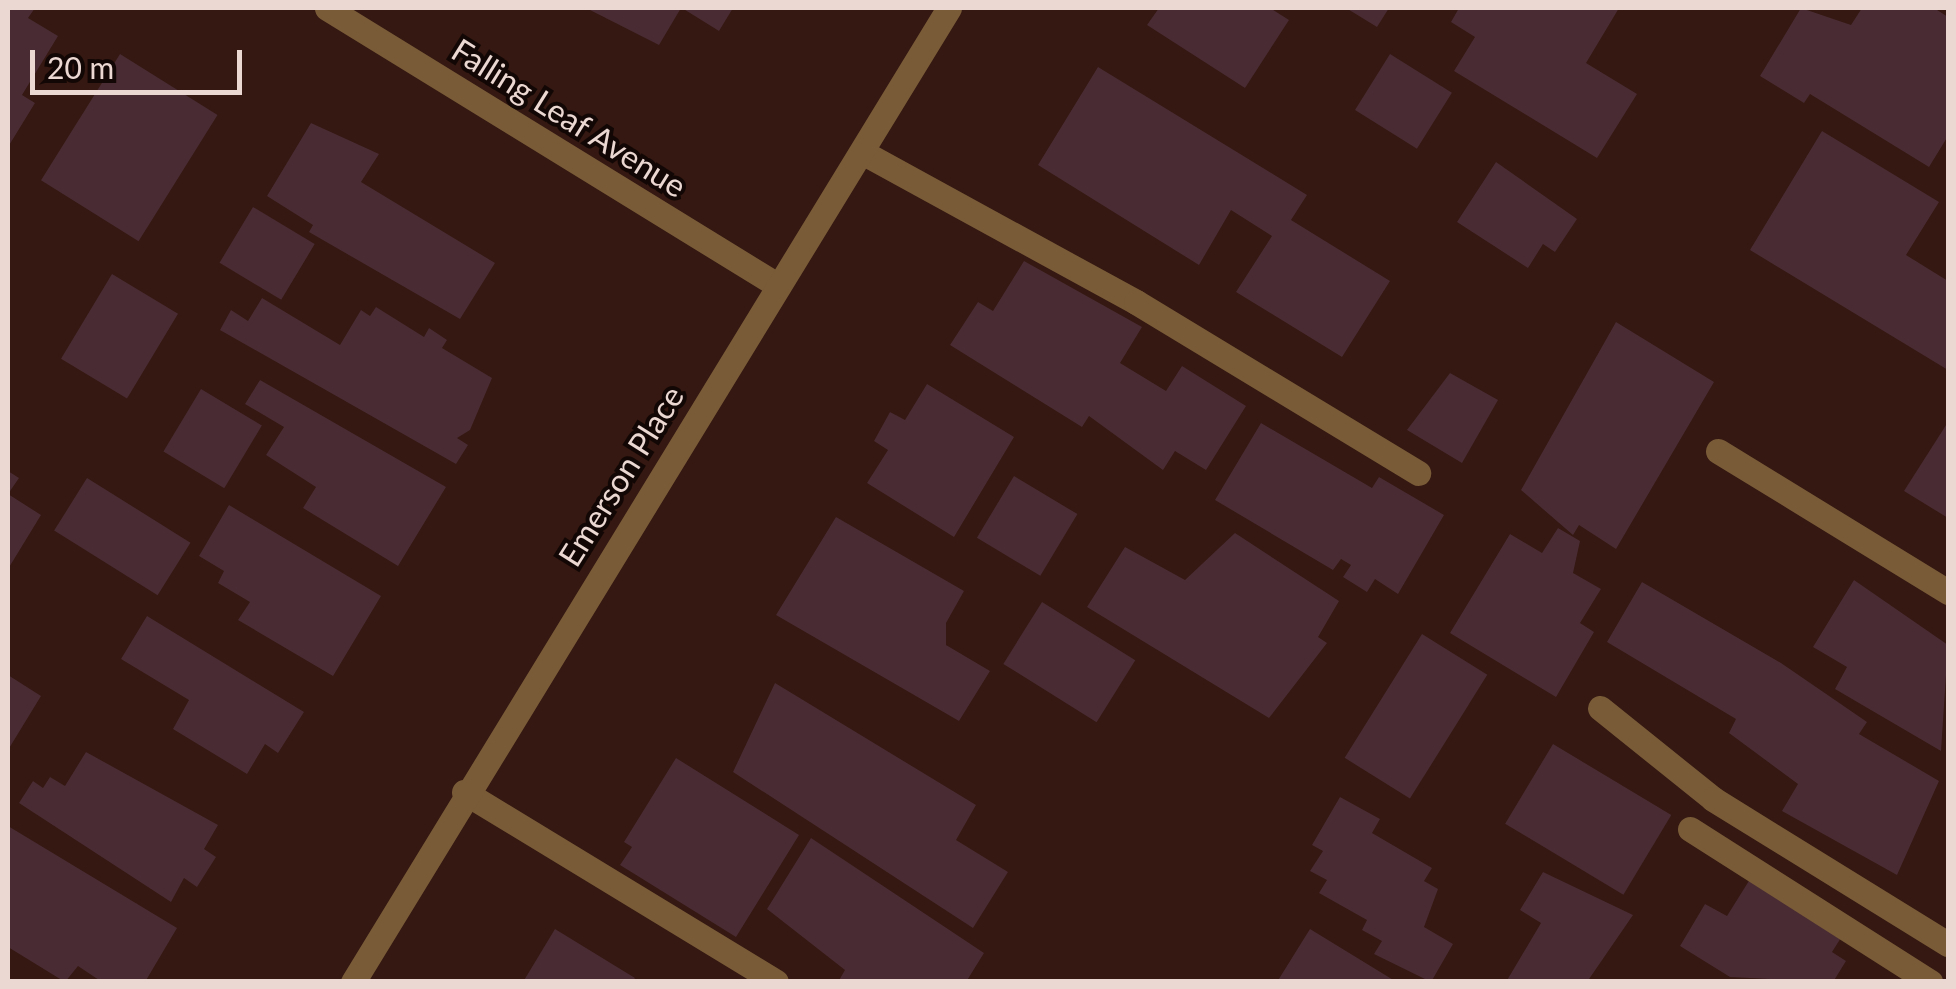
<!DOCTYPE html>
<html>
<head>
<meta charset="utf-8">
<style>
	body { margin:0 }
	#map { position:relative; width:1956px; height:989px; overflow:hidden; background:#341811; font-family:Lato,sans-serif }
	div>[style] { position:absolute }
	.building>* { inset:0; background:#492b33; transform-origin:0 0 }
	.service>* { height:25px; margin:-12.5px; padding:0 12.5px; transform-origin:12.5px; border-radius:12.5px; background:#795b38 }
	.minor>* { height:25px; margin:-12.5px; padding:0 12.5px; transform-origin:12.5px; border-radius:12.5px; background:#795b38 }
	.tertiary>* { height:25px; margin:-12.5px; padding:0 12.5px; transform-origin:12.5px; border-radius:12.5px; background:#795b38 }
	span { translate:-50% -50%; white-space:nowrap; text-align:center; line-height:1.15; -webkit-text-stroke:8px #130705; paint-order:stroke }
	.street-label { font-size:32px; color:#ecd8d3 }
	.frame { position:absolute; inset:0; border:10px solid #ecd8d3; pointer-events:none }
	.scale { position:absolute; left:30px; top:50px; width:212px; height:45px; box-sizing:border-box; border:5px solid #ecd8d3; border-top:0; padding-left:12px; font-size:30px; line-height:35px; white-space:nowrap; color:#ecd8d3; -webkit-text-stroke:8px #130705; paint-order:stroke }
</style>
</head>
<body>
<div id="map">
	<div class="building">
		<div style="clip-path:polygon(8px 8px,35px 8px,28px 18px,58px 36px,22px 95px,35px 103px,8px 147px)"></div>
		<div style="clip-path:polygon(586px 8px,681px 8px,659px 45px)"></div>
		<div style="clip-path:polygon(682px 8px,733px 8px,719px 31px)"></div>
		<div style="clip-path:polygon(1159px 8px,1270px 8px,1289px 20px,1245px 88px,1147px 25px)"></div>
		<div style="clip-path:polygon(1346px 8px,1389px 8px,1377px 27px)"></div>
		<div style="clip-path:polygon(1459px 8px,1619px 8px,1586px 63px,1637px 94px,1597px 158px,1454px 71px,1475px 37px,1451px 22px)"></div>
		<div style="clip-path:polygon(1801px 8px,1851px 25px,1862px 8px,1934px 8px,1948px 17px,1948px 136px,1929px 167px,1810px 94px,1804px 103px,1760px 76px)"></div>
		<div style="left:120px;top:54px;width:115px;height:149px;rotate:32deg"></div>
		<div style="left:1390px;top:54px;width:73px;height:66px;rotate:32deg"></div>
		<div style="clip-path:polygon(1098px 67px,1307px 195px,1291px 220px,1390px 281px,1342px 357px,1236px 292px,1272px 236px,1231px 210px,1199px 265px,1038px 165px)"></div>
		<div style="clip-path:polygon(311px 123px,379px 154px,361px 182px,495px 263px,460px 319px,309px 232px,313px 225px,267px 196px)"></div>
		<div style="clip-path:polygon(1822px 131px,1939px 202px,1906px 255px,1948px 281px,1948px 370px,1750px 250px)"></div>
		<div style="clip-path:polygon(1496px 162px,1577px 219px,1555px 252px,1543px 244px,1528px 268px,1457px 222px)"></div>
		<div style="left:253px;top:207px;width:72px;height:65px;rotate:31deg"></div>
		<div style="clip-path:polygon(1024px 261px,1142px 327px,1120px 363px,1166px 391px,1182px 366px,1246px 406px,1206px 470px,1175px 451px,1163px 470px,1089px 416px,1082px 427px,950px 345px,978px 302px,993px 311px)"></div>
		<div style="left:112px;top:274px;width:77px;height:99px;rotate:31deg"></div>
		<div style="clip-path:polygon(262px 298px,340px 345px,361px 310px,370px 316px,376px 307px,424px 337px,429px 328px,447px 340px,442px 348px,492px 378px,470px 430px,457px 438px,468px 445px,456px 464px,220px 330px,231px 310px,248px 321px)"></div>
		<div style="clip-path:polygon(1616px 322px,1714px 382px,1616px 549px,1579px 525px,1573px 535px,1521px 490px)"></div>
		<div style="clip-path:polygon(1450px 373px,1498px 400px,1462px 463px,1407px 430px)"></div>
		<div style="clip-path:polygon(260px 380px,446px 487px,398px 566px,303px 508px,316px 487px,266px 455px,284px 427px,245px 404px)"></div>
		<div style="clip-path:polygon(927px 384px,1014px 437px,954px 537px,867px 483px,888px 450px,874px 441px,890px 412px,905px 420px)"></div>
		<div style="left:201px;top:389px;width:71px;height:73px;rotate:31deg"></div>
		<div style="clip-path:polygon(1948px 422px,1948px 518px,1904px 491px)"></div>
		<div style="clip-path:polygon(1261px 423px,1372px 488px,1379px 477px,1444px 515px,1398px 594px,1375px 579px,1367px 592px,1343px 577px,1351px 565px,1341px 559px,1333px 570px,1215px 500px)"></div>
		<div style="clip-path:polygon(8px 471px,19px 478px,8px 494px,41px 515px,8px 569px)"></div>
		<div style="left:1014px;top:476px;width:74px;height:72px;rotate:31deg"></div>
		<div style="left:87px;top:478px;width:122px;height:62px;rotate:32deg"></div>
		<div style="clip-path:polygon(229px 505px,381px 596px,333px 676px,238px 620px,250px 602px,218px 583px,224px 571px,199px 556px)"></div>
		<div style="clip-path:polygon(836px 517px,964px 591px,946px 623px,946px 645px,990px 671px,959px 721px,776px 615px)"></div>
		<div style="clip-path:polygon(1558px 528px,1580px 541px,1573px 573px,1601px 589px,1580px 623px,1594px 632px,1556px 697px,1450px 633px,1510px 534px,1542px 553px)"></div>
		<div style="clip-path:polygon(1235px 533px,1339px 601px,1318px 637px,1327px 643px,1269px 718px,1087px 607px,1125px 547px,1185px 580px)"></div>
		<div style="clip-path:polygon(1854px 580px,1948px 645px,1941px 751px,1835px 689px,1847px 667px,1813px 647px)"></div>
		<div style="clip-path:polygon(1642px 582px,1781px 663px,1867px 722px,1859px 734px,1939px 781px,1897px 875px,1782px 811px,1798px 784px,1729px 733px,1736px 719px,1607px 642px)"></div>
		<div style="left:1042px;top:602px;width:110px;height:73px;rotate:32deg"></div>
		<div style="clip-path:polygon(147px 616px,304px 712px,278px 753px,265px 744px,247px 774px,173px 729px,189px 700px,121px 659px)"></div>
		<div style="left:1422px;top:634px;width:77px;height:146px;rotate:32deg"></div>
		<div style="clip-path:polygon(8px 675px,41px 696px,8px 750px)"></div>
		<div style="clip-path:polygon(775px 683px,976px 805px,956px 840px,1008px 872px,973px 928px,733px 772px)"></div>
		<div style="left:1553px;top:744px;width:138px;height:93px;rotate:31deg"></div>
		<div style="clip-path:polygon(86px 752px,218px 825px,204px 849px,216px 857px,197px 887px,184px 878px,171px 902px,19px 803px,33px 781px,43px 788px,50px 777px,65px 786px)"></div>
		<div style="clip-path:polygon(676px 758px,799px 835px,736px 937px,620px 865px,632px 847px,624px 842px)"></div>
		<div style="clip-path:polygon(1340px 797px,1380px 819px,1372px 833px,1432px 868px,1424px 881px,1438px 889px,1424px 927px,1453px 944px,1431px 982px,1374px 954px,1382px 941px,1362px 930px,1367px 920px,1319px 893px,1327px 880px,1310px 871px,1323px 851px,1312px 845px)"></div>
		<div style="clip-path:polygon(8px 826px,177px 928px,145px 982px,102px 982px,78px 966px,65px 982px,8px 947px)"></div>
		<div style="clip-path:polygon(811px 838px,984px 953px,966px 982px,838px 982px,845px 970px,767px 909px)"></div>
		<div style="clip-path:polygon(1543px 872px,1633px 915px,1587px 982px,1506px 982px,1541px 923px,1520px 910px)"></div>
		<div style="clip-path:polygon(1752px 876px,1844px 933px,1832px 952px,1846px 961px,1833px 982px,1730px 977px,1680px 946px,1705px 904px,1727px 916px)"></div>
		<div style="clip-path:polygon(555px 929px,635px 978px,632px 982px,523px 982px)"></div>
		<div style="clip-path:polygon(1310px 929px,1395px 981px,1411px 982px,1277px 982px)"></div>
	</div>
	<div class="service">
		<div style="left:862px;top:152px;width:312px;rotate:28.7deg"></div>
		<div style="left:1136px;top:302px;width:330px;rotate:31.2deg"></div>
		<div style="left:1718px;top:451px;width:270px;rotate:31.5deg"></div>
		<div style="left:1600px;top:708px;width:145px;rotate:38.8deg"></div>
		<div style="left:1713px;top:799px;width:276px;rotate:31.7deg"></div>
		<div style="left:464px;top:792px;width:365px;rotate:31.3deg"></div>
		<div style="left:1690px;top:829px;width:285px;rotate:32.5deg"></div>
	</div>
	<div class="minor">
		<div style="left:327px;top:8px;width:528px;rotate:31.61deg"></div>
	</div>
	<div class="tertiary">
		<div style="left:353px;top:982px;width:1142px;rotate:-58.54deg"></div>
	</div>
	<div class="street-label">
		<span style="left:569px;top:118px;rotate:32deg">Falling Leaf Avenue</span>
		<span style="left:621px;top:476px;rotate:-58deg">Emerson Place</span>
	</div>
	<div class="frame"></div>
	<div class="scale">20 m</div>
</div>
</body>
</html>
